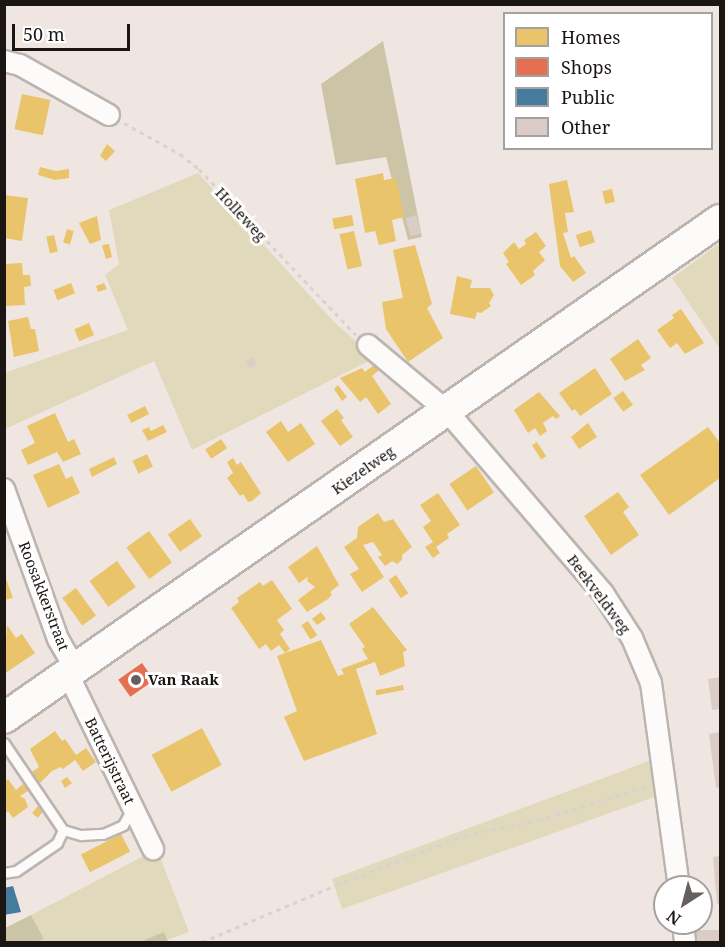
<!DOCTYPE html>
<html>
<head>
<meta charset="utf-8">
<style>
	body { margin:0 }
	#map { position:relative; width:725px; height:947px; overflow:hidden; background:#f0e6e1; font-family:"Noto Serif",serif }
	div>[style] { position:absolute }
	.green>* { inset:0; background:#e1d9bb }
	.forest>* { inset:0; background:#ccc4a6 }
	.homes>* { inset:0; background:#e9c46a; transform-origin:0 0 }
	.shops>* { inset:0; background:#e76f51; transform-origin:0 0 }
	.public>* { inset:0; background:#457b9d }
	.building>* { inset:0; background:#dcccc8; transform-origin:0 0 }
	.path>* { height:3px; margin-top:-1.5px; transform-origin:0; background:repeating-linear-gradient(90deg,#d6d3d2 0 4.5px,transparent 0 9px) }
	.roads { filter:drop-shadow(2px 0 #bcb4b0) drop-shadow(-2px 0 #bcb4b0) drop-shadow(0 2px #bcb4b0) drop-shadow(0 -2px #bcb4b0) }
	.lane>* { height:9px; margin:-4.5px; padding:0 4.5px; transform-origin:4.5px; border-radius:4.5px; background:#fdfbfa }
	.street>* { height:20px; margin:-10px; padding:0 10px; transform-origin:10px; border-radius:10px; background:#fdfbfa }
	.primary>* { height:30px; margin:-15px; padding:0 15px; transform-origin:15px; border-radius:15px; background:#fdfbfa }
	.dots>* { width:16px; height:16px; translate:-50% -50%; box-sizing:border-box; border:3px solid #fff; border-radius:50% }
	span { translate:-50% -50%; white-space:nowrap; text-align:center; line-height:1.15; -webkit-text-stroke:6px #fff; paint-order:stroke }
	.street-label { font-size:15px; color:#1c1613 }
	.poi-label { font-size:15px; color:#1c1613; font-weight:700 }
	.left { translate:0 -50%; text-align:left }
	.frame { position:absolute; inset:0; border:6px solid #1c1613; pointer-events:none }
	.legend { position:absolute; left:503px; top:12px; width:210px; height:138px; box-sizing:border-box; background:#fff; border:2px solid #a4a2a1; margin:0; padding:8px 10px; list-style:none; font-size:18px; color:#1c1613 }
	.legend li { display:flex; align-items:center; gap:12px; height:30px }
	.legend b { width:30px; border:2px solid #a4a2a1 }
	.north { position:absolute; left:653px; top:875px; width:60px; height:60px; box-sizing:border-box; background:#fff; border:2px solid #a4a2a1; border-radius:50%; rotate:216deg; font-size:16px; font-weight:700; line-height:24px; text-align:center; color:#1c1613 }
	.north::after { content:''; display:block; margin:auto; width:21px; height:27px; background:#665f5b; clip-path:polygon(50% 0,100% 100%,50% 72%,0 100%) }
	.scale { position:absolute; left:12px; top:24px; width:118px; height:27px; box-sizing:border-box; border:3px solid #1c1613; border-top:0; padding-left:8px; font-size:18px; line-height:21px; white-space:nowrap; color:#1c1613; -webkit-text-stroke:4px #fff; paint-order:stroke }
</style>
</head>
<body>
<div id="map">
	<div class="green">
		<div style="clip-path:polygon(198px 173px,335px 323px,375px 358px,192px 450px,154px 361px,5px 429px,4px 373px,128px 330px,105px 275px,119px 264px,109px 210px)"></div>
		<div style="clip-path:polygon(701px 212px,707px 220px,637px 262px,649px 249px)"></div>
		<div style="clip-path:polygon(720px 243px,720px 349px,672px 278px)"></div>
		<div style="clip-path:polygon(657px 758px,660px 795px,342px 909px,332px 879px)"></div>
		<div style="clip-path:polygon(157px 849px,189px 932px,167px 940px,164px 933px,140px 942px,37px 942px,44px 939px,31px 915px)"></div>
	</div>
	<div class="forest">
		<div style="clip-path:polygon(383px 41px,422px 237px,408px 240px,386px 157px,336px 165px,321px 84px)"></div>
		<div style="clip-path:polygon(31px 915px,44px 939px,37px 942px,5px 942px,5px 928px)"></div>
		<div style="clip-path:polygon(164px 932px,168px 942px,140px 942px)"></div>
	</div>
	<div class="homes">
		<div style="left:22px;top:94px;width:29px;height:36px;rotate:12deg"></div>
		<div style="clip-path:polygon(107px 144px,115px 151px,106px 161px,100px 156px)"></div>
		<div style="clip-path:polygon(40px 167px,56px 171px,69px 169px,69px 178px,55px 180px,38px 175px)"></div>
		<div style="clip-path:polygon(383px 173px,384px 180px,396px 178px,404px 217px,392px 220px,396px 241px,379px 245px,375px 231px,365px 233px,355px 179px)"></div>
		<div style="clip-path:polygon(567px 180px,574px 212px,565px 213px,568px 232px,563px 233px,571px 258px,574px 256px,586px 273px,573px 282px,560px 266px,549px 184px)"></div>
		<div style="left:612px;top:189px;width:13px;height:10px;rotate:77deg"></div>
		<div style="clip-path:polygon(4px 195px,28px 198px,22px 241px,4px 238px)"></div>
		<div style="left:352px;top:215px;width:11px;height:20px;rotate:80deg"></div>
		<div style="clip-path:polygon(97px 216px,101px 240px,90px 244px,79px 223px)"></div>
		<div style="left:67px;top:229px;width:7px;height:14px;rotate:16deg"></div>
		<div style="left:591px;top:230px;width:13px;height:16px;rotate:72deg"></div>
		<div style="left:354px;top:231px;width:36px;height:15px;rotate:77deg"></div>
		<div style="clip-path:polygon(536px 232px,546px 246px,539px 252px,545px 260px,533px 271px,535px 275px,521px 285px,506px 264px,509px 262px,503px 253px,514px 242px,519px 249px,526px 244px,524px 240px)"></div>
		<div style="left:54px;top:235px;width:17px;height:8px;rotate:77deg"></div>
		<div style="clip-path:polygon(109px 244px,112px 257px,106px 259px,102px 245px)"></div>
		<div style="clip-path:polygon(415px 245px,432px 304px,427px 308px,443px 338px,408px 362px,386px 329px,382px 302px,403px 298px,393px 250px)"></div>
		<div style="clip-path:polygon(22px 263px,23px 275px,30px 275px,31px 286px,24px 287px,25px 305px,5px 306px,5px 264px)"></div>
		<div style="clip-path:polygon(457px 276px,472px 280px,470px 288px,490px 288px,494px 295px,489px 303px,491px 306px,481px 313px,477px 312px,475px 319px,450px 314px)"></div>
		<div style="left:71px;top:283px;width:11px;height:19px;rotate:68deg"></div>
		<div style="clip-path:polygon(104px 283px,107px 289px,98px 292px,96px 286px)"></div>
		<div style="clip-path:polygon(681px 309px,704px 343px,685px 354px,677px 343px,670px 348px,657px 330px,674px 318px,672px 315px)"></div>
		<div style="clip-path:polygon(28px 317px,31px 329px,35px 329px,39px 351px,14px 357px,8px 321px)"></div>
		<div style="left:89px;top:323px;width:13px;height:16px;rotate:67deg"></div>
		<div style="clip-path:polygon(638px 339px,651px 358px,641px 365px,645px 370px,625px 381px,610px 359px)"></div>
		<div style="clip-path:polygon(378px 362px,383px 367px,372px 376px,391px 404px,378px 414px,366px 397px,360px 402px,340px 378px,362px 368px,365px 372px)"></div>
		<div style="clip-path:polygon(595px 368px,612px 394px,580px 416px,575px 409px,572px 411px,559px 393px)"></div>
		<div style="clip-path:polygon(338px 385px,347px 397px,342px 401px,334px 389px)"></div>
		<div style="left:623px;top:391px;width:17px;height:12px;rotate:54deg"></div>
		<div style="clip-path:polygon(539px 392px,560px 416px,556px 419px,553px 416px,543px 423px,547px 431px,540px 436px,535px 428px,528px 433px,514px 410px)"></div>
		<div style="left:145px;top:406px;width:9px;height:20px;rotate:63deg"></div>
		<div style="clip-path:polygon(337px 409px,344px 418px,341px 420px,353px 437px,340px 446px,321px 421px)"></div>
		<div style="clip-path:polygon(55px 413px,68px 442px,74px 439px,81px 454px,63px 462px,57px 452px,28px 465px,21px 450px,35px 443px,27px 426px)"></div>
		<div style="clip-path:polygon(281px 421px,288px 432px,301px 423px,315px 444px,288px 462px,266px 432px)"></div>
		<div style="clip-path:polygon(588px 423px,597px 437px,579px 449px,571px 437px)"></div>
		<div style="clip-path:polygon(163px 425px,167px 432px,148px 441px,142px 430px,149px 427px,151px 431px)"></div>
		<div style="clip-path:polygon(708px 427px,720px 443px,720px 478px,669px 515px,640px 475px)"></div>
		<div style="left:221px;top:439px;width:11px;height:19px;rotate:56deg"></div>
		<div style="left:537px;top:442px;width:17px;height:6px;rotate:57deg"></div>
		<div style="left:147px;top:454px;width:14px;height:16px;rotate:65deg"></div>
		<div style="clip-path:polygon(114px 457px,117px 464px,92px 477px,89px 469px)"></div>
		<div style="clip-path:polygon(233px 458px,237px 465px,241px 462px,261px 493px,252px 501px,248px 502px,243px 494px,240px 496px,227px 478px,233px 473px,227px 462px)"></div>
		<div style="clip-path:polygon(59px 464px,66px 479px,72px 476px,80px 493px,48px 508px,33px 475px)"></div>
		<div style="left:476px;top:466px;width:32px;height:32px;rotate:56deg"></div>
		<div style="clip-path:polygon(618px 492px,629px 507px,623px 512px,639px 535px,611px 555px,584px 516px)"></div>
		<div style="clip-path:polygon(438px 493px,460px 525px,447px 534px,449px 538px,436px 547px,440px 553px,433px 558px,425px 547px,433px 542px,423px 527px,431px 521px,420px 505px)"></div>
		<div style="clip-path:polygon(378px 513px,384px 522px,393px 519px,412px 547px,402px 555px,402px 560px,397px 564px,392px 561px,385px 566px,378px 557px,382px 555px,373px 542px,363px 545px,384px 577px,362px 592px,350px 574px,359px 569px,344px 547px,357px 538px,358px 527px)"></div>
		<div style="left:190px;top:519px;width:21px;height:27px;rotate:55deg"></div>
		<div style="left:149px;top:531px;width:39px;height:28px;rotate:54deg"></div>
		<div style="clip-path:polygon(317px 546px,339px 585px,330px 592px,332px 594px,328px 599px,307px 612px,298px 600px,315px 587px,307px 581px,308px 577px,299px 583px,288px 567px)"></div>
		<div style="left:117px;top:561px;width:32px;height:34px;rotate:54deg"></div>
		<div style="clip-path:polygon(4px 573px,13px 598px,4px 600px)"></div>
		<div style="left:396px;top:575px;width:22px;height:9px;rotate:56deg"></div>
		<div style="clip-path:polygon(272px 580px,292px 609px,277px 620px,284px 630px,280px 634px,290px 649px,285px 653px,279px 645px,271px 651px,266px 644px,259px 649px,231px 608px,239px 602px,237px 598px,260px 582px,263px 586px)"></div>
		<div style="left:76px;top:588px;width:34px;height:17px;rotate:54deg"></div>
		<div style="clip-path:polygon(373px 607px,407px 650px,403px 652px,405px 666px,380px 676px,375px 662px,356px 669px,377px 734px,304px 761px,284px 717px,297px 711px,277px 656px,321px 640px,338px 676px,344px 674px,341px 669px,368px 659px,362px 649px,365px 647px,349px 624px)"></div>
		<div style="clip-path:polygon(321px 612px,326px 619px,317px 625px,312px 619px)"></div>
		<div style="left:308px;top:621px;width:17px;height:8px;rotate:57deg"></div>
		<div style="clip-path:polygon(7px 625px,16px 638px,22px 634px,35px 653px,4px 674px)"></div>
		<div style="left:403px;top:685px;width:5px;height:28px;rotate:79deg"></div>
		<div style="left:202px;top:728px;width:42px;height:57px;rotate:62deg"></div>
		<div style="clip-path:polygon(55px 731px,62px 741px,65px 739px,76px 755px,86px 748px,96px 762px,83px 771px,75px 760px,63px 769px,61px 767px,52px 771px,40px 783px,32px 772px,39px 767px,30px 749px)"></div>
		<div style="clip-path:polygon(67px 777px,72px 783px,65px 788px,61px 781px)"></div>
		<div style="clip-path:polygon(8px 779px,16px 790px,23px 784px,28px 791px,20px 796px,25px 799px,28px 807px,13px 818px,8px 811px,4px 814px,4px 782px)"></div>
		<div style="clip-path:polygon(38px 806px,43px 811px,38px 818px,32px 813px)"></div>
		<div style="left:121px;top:834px;width:20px;height:45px;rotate:63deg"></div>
	</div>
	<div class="shops">
		<div style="left:142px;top:663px;width:21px;height:29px;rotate:55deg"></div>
	</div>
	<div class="public">
		<div style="clip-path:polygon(13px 886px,21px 912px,4px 915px,4px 888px)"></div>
	</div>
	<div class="building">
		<div style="left:416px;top:215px;width:19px;height:11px;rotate:74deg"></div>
		<div style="clip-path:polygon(253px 358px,257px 364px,249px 368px,246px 361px)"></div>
		<div style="clip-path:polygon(720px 677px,720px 709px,712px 710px,708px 679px)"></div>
		<div style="clip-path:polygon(720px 732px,720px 787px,716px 788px,709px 734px)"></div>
		<div style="clip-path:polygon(720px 856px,720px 904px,717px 904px,713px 857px)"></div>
		<div style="left:720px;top:930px;width:12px;height:28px;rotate:90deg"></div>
	</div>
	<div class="path">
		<div style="left:124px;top:123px;width:64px;rotate:29deg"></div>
		<div style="left:180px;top:154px;width:24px;rotate:38deg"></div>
		<div style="left:199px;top:169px;width:228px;rotate:46.6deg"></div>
		<div style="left:202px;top:942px;width:146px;rotate:-23deg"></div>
		<div style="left:336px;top:885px;width:138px;rotate:-21.2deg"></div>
		<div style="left:465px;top:835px;width:75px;rotate:-11.6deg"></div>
		<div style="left:538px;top:820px;width:114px;rotate:-17.3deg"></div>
	</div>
	<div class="roads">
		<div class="lane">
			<div style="left:4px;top:743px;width:105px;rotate:55.9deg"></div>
			<div style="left:63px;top:830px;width:14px;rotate:115deg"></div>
			<div style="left:57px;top:843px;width:50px;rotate:145.7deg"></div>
			<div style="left:16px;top:871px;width:12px;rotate:171deg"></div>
			<div style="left:63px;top:830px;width:19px;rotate:16deg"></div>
			<div style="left:81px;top:835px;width:22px;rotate:-3deg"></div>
			<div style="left:103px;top:834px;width:22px;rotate:-24deg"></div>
			<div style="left:123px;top:825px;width:18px;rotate:-61deg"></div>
		</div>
		<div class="street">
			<div style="left:4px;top:61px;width:16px;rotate:14deg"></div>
			<div style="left:20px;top:65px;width:102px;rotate:29.3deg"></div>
			<div style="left:368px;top:345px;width:103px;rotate:39.9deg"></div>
			<div style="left:447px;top:411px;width:240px;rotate:49.4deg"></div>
			<div style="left:603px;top:593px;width:54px;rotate:57.2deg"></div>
			<div style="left:632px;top:638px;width:49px;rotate:67.1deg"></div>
			<div style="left:651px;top:683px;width:206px;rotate:82.2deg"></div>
			<div style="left:4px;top:489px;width:159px;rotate:70.2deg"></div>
			<div style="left:58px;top:639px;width:34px;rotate:60deg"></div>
			<div style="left:68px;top:674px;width:195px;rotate:64.1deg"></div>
			<div style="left:683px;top:923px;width:19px;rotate:84deg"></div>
		</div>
		<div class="primary">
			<div style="left:4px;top:718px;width:872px;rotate:-34.82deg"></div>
		</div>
	</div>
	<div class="dots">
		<div style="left:136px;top:680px;background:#665f5b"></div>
	</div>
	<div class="street-label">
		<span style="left:241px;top:214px;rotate:47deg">Holleweg</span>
		<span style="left:363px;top:470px;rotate:-35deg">Kiezelweg</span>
		<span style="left:599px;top:594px;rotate:53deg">Beekveldweg</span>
		<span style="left:44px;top:596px;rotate:69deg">Roosakkerstraat</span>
		<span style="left:110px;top:761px;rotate:64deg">Batterijstraat</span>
	</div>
	<div class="poi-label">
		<span class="left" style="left:148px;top:680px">Van Raak</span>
	</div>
	<div class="frame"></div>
	<ul class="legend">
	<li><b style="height:16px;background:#e9c46a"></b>Homes</li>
	<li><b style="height:16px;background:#e76f51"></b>Shops</li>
	<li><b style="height:16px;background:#457b9d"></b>Public</li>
	<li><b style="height:16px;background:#dcccc8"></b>Other</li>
	</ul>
	<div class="north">N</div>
	<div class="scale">50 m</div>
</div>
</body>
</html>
